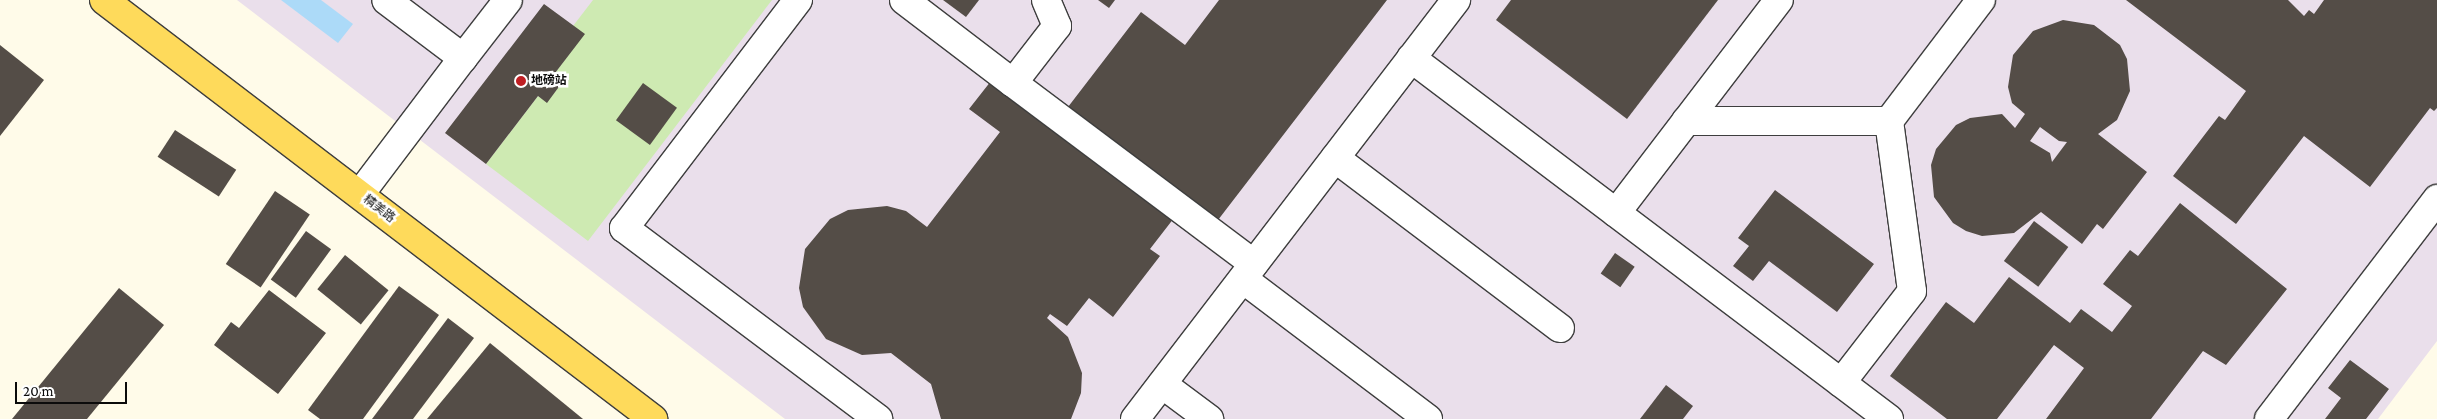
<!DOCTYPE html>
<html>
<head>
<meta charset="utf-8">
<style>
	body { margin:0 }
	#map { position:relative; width:2437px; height:419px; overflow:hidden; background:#fffbe9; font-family:"Crimson Pro","Noto Sans TC",serif }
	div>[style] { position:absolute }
	.industrial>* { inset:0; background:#eadfeb }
	.green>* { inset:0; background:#ceeab2 }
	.water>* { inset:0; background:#acdaf8 }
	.building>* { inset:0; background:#544d47; transform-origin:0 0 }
	.roads { filter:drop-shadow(1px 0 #3e3e3e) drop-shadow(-1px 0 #3e3e3e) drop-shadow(0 1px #3e3e3e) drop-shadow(0 -1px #3e3e3e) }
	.minor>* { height:28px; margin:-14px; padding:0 14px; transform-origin:14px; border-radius:14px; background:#fff }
	.major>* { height:28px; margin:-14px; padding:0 14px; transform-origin:14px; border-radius:14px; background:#feda5b }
	.dots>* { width:14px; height:14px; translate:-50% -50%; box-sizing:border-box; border:2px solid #fff; border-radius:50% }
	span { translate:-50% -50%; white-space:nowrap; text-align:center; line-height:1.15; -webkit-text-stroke:5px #fff; paint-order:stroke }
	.poi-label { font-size:12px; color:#0b0b0b; font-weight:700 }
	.left { translate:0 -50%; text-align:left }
	.street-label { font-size:12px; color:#0b0b0b }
	.scale { position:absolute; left:15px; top:382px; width:112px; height:22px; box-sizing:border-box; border:2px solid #0b0b0b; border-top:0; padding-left:6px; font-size:15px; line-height:18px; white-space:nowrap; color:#0b0b0b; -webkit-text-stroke:4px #fff; paint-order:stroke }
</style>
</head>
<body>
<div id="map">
	<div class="industrial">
		<div style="clip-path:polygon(237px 0,2437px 0,2437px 341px,2378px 419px,785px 419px)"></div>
	</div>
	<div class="green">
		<div style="clip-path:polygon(593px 0,772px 0,588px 241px,486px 164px,538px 96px,547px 102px,561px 84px,552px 77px,584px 34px,573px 26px)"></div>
	</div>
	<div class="water">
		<div style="clip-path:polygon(281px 0,321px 0,353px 24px,338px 43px)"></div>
	</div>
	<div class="building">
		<div style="clip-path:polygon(943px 0,979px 0,966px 17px)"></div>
		<div style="clip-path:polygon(1098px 0,1115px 0,1109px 8px)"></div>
		<div style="clip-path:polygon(1219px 0,1387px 0,1218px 220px,1068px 107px,1141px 12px,1185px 45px)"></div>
		<div style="clip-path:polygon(1511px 0,1718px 0,1627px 119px,1496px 20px)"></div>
		<div style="clip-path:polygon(2126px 0,2288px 0,2304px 16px,2309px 10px,2314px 14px,2324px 0,2437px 0,2437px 108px,2434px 111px,2430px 108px,2370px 187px,2304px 136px,2236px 224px,2173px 176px,2219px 116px,2225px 120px,2246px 91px)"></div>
		<div style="clip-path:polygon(544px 4px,585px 34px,552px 77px,561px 84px,547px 103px,538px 96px,486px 164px,445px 133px)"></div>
		<div style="clip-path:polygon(evenodd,2063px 20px,2094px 25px,2120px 45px,2127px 59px,2130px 91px,2117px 120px,2098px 134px,2147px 172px,2103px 229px,2097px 224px,2082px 244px,2041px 212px,2014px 233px,1982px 236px,1966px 231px,1953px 223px,1934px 197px,1931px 165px,1936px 149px,1956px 125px,1970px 118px,2002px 114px,2015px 128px,2025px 114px,2012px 103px,2008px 87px,2013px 55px,2033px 31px,2063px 20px,2040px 127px,2059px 141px,2067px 142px,2052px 162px,2050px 153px,2030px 141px,2040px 127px)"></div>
		<div style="clip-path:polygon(0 45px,44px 80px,0 136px)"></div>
		<div style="clip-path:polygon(991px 81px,1174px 218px,1150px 249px,1160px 256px,1113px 317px,1089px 298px,1067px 326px,1050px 314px,1047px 318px,1068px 337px,1082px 373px,1081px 393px,1071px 419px,941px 419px,931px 384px,891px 353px,862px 355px,826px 339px,803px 307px,799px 288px,805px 249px,830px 219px,848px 210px,887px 206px,906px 211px,927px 227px,1000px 132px,969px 109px)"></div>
		<div style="left:643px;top:83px;width:42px;height:46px;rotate:36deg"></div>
		<div style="left:175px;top:130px;width:73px;height:32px;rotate:33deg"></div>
		<div style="clip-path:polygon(1775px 190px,1874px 264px,1837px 312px,1769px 261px,1753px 281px,1733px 266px,1749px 246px,1738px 238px)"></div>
		<div style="left:275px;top:191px;width:42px;height:88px;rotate:34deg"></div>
		<div style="clip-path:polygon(2180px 203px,2287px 289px,2226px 365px,2203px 351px,2151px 419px,2046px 419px,2084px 368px,2054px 345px,1997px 419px,1947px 419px,1890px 376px,1946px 302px,1974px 323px,2009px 277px,2070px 323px,2081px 309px,2112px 332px,2132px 306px,2103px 284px,2130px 250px,2138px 256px)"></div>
		<div style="left:2034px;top:221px;width:43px;height:50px;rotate:37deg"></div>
		<div style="left:306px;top:231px;width:31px;height:60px;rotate:36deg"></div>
		<div style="left:1615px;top:253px;width:24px;height:25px;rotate:35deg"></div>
		<div style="left:345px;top:255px;width:56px;height:44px;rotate:39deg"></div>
		<div style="clip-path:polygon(399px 286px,439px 315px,363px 419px,320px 419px,308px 410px)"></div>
		<div style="clip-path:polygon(119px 288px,164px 325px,87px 419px,12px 419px)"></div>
		<div style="clip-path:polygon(269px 290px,326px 333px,278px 394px,214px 345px,231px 322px,239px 328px)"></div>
		<div style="clip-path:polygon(448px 318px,474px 338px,413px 419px,372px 419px)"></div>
		<div style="clip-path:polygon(490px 343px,583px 419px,427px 419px)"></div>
		<div style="clip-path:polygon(2350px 360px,2389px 389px,2366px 419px,2325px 419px,2341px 398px,2328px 388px)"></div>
		<div style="clip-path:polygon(1666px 385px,1693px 406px,1683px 419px,1640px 419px)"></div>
	</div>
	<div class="roads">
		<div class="minor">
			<div style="left:798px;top:0;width:287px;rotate:127.3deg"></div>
			<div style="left:624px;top:228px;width:318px;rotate:36.9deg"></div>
			<div style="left:904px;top:0;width:137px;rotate:37.3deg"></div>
			<div style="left:1013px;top:83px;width:72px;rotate:-52.3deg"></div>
			<div style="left:1057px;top:26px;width:28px;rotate:-113deg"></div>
			<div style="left:463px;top:58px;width:73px;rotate:-52.2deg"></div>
			<div style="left:1411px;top:58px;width:599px;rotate:37.06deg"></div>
			<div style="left:1013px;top:83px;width:301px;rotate:36.9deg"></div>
			<div style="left:1686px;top:121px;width:203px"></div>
			<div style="left:1335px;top:158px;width:282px;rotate:37.1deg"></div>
			<div style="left:360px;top:194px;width:171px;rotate:-52.9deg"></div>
			<div style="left:463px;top:58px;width:96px;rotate:-143deg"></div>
			<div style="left:1616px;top:213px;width:268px;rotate:-52.6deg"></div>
			<div style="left:1243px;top:279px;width:232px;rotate:37.1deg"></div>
			<div style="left:1841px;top:383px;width:116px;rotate:-52.3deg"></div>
			<div style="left:1912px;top:291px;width:172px;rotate:-97.7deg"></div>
			<div style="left:1889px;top:121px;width:152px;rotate:-52.8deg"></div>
			<div style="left:1162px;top:384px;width:59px;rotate:36.7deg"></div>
			<div style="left:1135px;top:419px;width:528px;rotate:-52.54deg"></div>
			<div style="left:2269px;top:419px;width:277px;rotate:-52.6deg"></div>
		</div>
		<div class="major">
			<div style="left:104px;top:0;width:691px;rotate:37.35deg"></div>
		</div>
	</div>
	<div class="dots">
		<div style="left:521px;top:81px;background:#bf1f23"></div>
	</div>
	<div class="poi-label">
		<span class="left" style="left:531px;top:81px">地磅站</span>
	</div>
	<div class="street-label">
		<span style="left:379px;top:209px;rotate:38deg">精美路</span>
	</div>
	<div class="scale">20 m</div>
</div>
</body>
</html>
